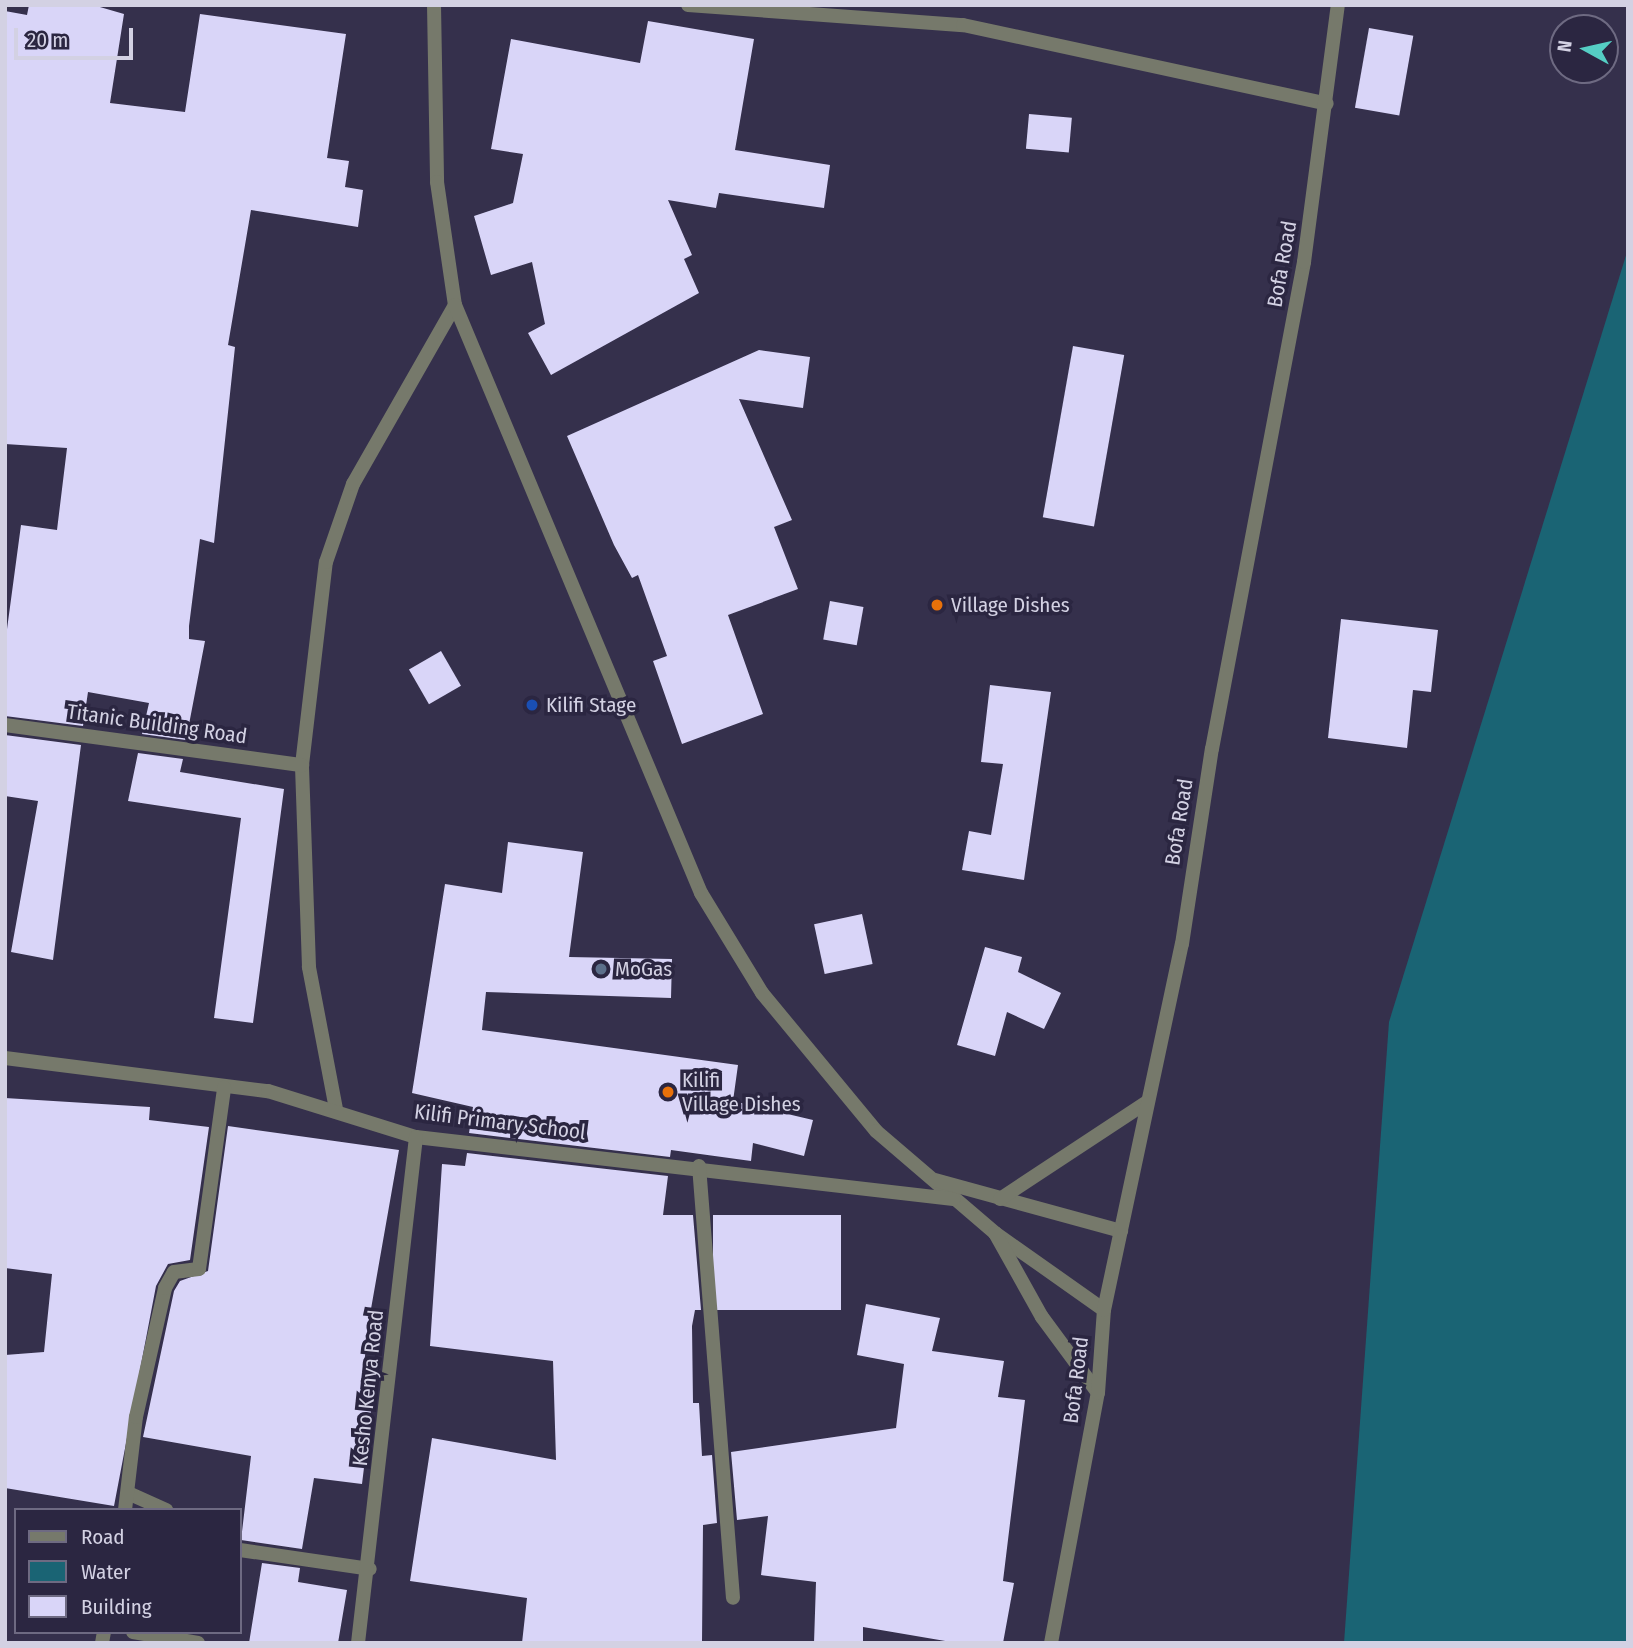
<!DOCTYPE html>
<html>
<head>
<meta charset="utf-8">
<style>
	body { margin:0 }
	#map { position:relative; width:1633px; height:1648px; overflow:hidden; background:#35304c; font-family:"Fira Sans Condensed",sans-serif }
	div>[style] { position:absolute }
	.water>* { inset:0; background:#1a6474 }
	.building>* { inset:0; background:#d9d5f8; transform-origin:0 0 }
	.service>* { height:14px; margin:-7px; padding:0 7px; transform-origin:7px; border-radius:7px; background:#76796b }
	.minor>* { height:14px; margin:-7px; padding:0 7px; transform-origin:7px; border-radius:7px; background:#76796b }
	.tertiary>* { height:14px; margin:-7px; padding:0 7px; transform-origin:7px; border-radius:7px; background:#76796b }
	.dots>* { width:19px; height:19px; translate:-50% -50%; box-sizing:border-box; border:4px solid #2b2641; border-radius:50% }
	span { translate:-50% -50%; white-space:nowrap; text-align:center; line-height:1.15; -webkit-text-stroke:7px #2b2641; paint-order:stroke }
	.street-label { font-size:21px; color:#d3d1e3 }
	.poi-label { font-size:21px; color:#d3d1e3 }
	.left { translate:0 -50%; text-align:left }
	.frame { position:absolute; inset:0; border:7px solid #d3d1e3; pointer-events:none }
	.legend { position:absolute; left:14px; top:1508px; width:228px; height:126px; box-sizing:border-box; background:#2b2641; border:2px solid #6e6a82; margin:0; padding:9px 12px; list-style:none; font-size:21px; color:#d3d1e3 }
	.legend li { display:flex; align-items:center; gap:14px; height:35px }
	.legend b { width:35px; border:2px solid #6e6a82 }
	.north { position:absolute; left:1549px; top:14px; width:70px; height:70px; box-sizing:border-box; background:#2b2641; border:2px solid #6e6a82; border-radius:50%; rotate:278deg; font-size:19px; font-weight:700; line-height:28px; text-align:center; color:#d3d1e3 }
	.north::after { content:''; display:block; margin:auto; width:24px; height:32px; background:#55cec4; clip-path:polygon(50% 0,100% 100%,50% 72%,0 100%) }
	.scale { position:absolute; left:14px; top:28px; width:119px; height:32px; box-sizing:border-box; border:4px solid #d3d1e3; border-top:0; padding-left:9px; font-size:21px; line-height:24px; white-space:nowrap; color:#d3d1e3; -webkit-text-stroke:5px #2b2641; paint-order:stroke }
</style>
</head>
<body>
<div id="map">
	<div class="water">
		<div style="clip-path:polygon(1628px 249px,1628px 1643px,1344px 1643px,1389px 1022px)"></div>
	</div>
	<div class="building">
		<div style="clip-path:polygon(29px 5px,93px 5px,124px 14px,110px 103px,185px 112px,200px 14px,346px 34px,327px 158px,349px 161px,345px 187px,363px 190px,358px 227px,251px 210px,228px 345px,235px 347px,214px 543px,200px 539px,189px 626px,189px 639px,205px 641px,186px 740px,142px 734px,149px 703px,88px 692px,83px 726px,5px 716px,5px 644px,21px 525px,57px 530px,67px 448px,5px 444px,5px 11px,27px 15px)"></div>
		<div style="clip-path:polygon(648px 21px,754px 39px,735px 150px,830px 165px,824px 208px,719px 193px,716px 208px,668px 200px,692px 255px,684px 259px,699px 293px,551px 375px,528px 333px,545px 324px,532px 262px,491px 275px,474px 216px,513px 203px,523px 154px,491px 149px,511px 39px,640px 63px)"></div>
		<div style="left:1369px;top:28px;width:45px;height:81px;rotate:10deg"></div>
		<div style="left:1029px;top:114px;width:43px;height:35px;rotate:5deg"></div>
		<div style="left:1073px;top:346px;width:52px;height:174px;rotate:10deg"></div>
		<div style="clip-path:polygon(759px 350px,810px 357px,803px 408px,739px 399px,792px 520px,774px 527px,798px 589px,728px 615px,763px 714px,682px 744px,653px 661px,667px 656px,638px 575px,632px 578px,614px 545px,567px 436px)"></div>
		<div style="left:830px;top:601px;width:34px;height:39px;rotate:10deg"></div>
		<div style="clip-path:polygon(1341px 619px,1438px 630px,1431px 692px,1413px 690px,1407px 748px,1328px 738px)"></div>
		<div style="left:441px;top:651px;width:40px;height:37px;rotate:60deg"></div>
		<div style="clip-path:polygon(990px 685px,1051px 692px,1024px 880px,962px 870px,969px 831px,991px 835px,1003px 764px,981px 762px)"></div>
		<div style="clip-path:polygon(5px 735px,81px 745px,53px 960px,11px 952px,38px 801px,5px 796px)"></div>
		<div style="clip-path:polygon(138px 753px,183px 759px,180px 772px,284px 789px,253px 1023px,214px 1018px,241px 818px,128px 801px)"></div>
		<div style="clip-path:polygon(508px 842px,583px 852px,569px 957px,672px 959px,671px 998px,486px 992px,482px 1030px,738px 1065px,733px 1101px,813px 1120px,804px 1156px,753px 1143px,751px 1161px,671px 1150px,670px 1157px,469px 1133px,473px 1107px,412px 1093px,445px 884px,502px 893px)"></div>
		<div style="left:862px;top:914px;width:51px;height:49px;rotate:78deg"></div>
		<div style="clip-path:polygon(985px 947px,1022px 957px,1018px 972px,1061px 993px,1044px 1029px,1007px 1012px,995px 1056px,957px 1045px)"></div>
		<div style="clip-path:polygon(5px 1098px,150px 1107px,149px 1120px,209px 1127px,190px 1260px,168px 1264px,156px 1286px,114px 1506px,5px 1488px,5px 1355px,44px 1352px,52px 1274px,5px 1268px)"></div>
		<div style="clip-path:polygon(228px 1126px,399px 1150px,368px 1326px,363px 1376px,375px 1378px,362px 1484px,314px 1478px,302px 1549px,241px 1540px,251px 1456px,143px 1437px,174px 1291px,180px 1281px,208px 1271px)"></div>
		<div style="clip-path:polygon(467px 1153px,668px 1176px,663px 1215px,693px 1215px,701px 1310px,695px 1310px,692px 1326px,693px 1403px,699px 1403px,702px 1456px,712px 1455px,717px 1523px,703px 1525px,702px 1643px,522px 1643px,527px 1598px,410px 1581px,432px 1438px,556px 1460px,553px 1361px,430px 1346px,442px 1164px,465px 1166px)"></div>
		<div style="left:713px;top:1215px;width:128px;height:95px"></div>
		<div style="clip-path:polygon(866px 1304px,940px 1318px,932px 1351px,1004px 1361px,998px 1397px,1025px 1400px,1003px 1581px,1014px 1583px,1003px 1643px,957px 1643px,863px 1627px,863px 1643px,814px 1643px,816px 1582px,761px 1575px,768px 1516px,737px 1520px,731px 1452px,896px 1428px,904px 1364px,857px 1355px)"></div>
		<div style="clip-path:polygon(262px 1563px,300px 1568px,298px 1582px,347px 1590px,338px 1643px,249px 1643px)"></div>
	</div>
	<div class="service">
		<div style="left:336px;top:1109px;width:145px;rotate:-100.8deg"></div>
		<div style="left:309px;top:967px;width:202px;rotate:-92deg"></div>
		<div style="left:302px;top:765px;width:204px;rotate:-83.3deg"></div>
		<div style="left:326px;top:562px;width:83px;rotate:-70.9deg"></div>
		<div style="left:353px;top:484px;width:206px;rotate:-60.3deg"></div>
	</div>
	<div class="minor">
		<div style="left:434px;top:5px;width:177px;rotate:89deg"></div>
		<div style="left:437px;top:182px;width:124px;rotate:81.7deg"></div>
		<div style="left:455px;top:305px;width:637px;rotate:67.3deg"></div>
		<div style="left:701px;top:893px;width:117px;rotate:58.6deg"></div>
		<div style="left:762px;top:993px;width:179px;rotate:50.4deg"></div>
		<div style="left:876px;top:1131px;width:157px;rotate:40.6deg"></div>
		<div style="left:995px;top:1233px;width:133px;rotate:35.2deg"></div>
		<div style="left:688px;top:5px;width:276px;rotate:4.2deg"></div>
		<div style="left:963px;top:25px;width:372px;rotate:12.2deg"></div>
		<div style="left:5px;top:725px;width:300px;rotate:7.7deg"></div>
		<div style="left:5px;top:1058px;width:265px;rotate:7.2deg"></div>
		<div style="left:268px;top:1091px;width:155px;rotate:17.3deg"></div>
		<div style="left:416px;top:1137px;width:541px;rotate:6.59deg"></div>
		<div style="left:699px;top:1166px;width:433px;rotate:85.5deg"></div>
		<div style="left:935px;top:1180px;width:193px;rotate:15.3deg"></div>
		<div style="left:128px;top:1493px;width:42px;rotate:24.1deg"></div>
		<div style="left:125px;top:1510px;width:94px;rotate:-83.3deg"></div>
		<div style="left:136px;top:1417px;width:132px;rotate:-77.3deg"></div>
		<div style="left:165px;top:1288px;width:18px;rotate:-61deg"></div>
		<div style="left:174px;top:1272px;width:25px;rotate:-7deg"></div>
		<div style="left:199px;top:1269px;width:183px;rotate:-82.1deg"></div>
		<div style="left:240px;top:1550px;width:131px;rotate:8.3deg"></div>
		<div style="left:133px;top:1632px;width:66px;rotate:9.6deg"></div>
		<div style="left:102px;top:1643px;width:11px;rotate:-80deg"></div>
		<div style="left:358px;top:1643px;width:509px;rotate:-83.46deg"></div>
	</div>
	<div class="tertiary">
		<div style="left:1000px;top:1199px;width:176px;rotate:-33.4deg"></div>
		<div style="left:995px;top:1233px;width:96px;rotate:60.8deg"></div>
		<div style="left:1042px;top:1317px;width:94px;rotate:53.6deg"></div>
		<div style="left:1051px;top:1643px;width:254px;rotate:-79.4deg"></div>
		<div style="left:1098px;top:1393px;width:83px;rotate:-85.9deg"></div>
		<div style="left:1104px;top:1310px;width:374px;rotate:-78deg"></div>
		<div style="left:1182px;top:944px;width:197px;rotate:-81.3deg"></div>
		<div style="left:1212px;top:749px;width:496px;rotate:-79.3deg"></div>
		<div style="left:1304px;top:262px;width:259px;rotate:-82.5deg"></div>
	</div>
	<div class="dots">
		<div style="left:937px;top:605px;background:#e8710a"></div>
		<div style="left:532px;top:705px;background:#1a4fb4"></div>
		<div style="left:601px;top:969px;background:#5c6f8a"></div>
		<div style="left:668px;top:1092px;background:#e8710a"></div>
	</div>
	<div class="street-label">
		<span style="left:1282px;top:264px;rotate:-80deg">Bofa Road</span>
		<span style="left:157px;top:724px;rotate:8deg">Titanic Building Road</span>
		<span style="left:1179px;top:822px;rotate:-81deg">Bofa Road</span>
		<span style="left:500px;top:1122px;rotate:7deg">Kilifi Primary School</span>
		<span style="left:1076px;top:1380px;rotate:-83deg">Bofa Road</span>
		<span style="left:368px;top:1388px;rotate:-84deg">Kesho Kenya Road</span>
	</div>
	<div class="poi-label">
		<span class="left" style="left:951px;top:605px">Village Dishes</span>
		<span class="left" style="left:546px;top:705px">Kilifi Stage</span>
		<span class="left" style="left:615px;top:969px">MoGas</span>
		<span class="left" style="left:682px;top:1092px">Kilifi<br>Village Dishes</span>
	</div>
	<div class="frame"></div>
	<ul class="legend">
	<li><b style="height:9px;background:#76796b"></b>Road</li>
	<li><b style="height:19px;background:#1a6474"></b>Water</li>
	<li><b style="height:19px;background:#d9d5f8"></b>Building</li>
	</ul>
	<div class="north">N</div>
	<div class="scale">20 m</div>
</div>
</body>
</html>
